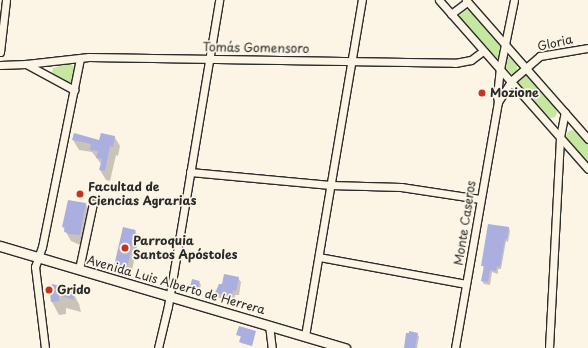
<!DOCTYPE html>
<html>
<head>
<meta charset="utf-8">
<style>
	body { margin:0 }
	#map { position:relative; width:588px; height:348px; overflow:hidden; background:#fcf5e5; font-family:"Playpen Sans",sans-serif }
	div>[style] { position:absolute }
	.green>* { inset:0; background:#c6e79f }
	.shadow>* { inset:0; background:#0003 }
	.building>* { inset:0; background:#aaafe0; transform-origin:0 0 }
	.roads { filter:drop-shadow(1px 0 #2b2b2b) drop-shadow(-1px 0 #2b2b2b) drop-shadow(0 1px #2b2b2b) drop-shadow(0 -1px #2b2b2b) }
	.minor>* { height:7px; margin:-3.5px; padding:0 3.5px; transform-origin:3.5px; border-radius:3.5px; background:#fcf5e5 }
	.major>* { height:9px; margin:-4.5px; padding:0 4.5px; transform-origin:4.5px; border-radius:4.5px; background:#fcf5e5 }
	.dots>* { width:11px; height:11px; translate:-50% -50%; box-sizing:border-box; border:2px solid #fcf5e5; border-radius:50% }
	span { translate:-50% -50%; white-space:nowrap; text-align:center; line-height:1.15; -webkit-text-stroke:3.5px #fcf5e5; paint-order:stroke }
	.street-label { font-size:12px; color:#2b2b2b }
	.poi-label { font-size:12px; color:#2b2b2b; font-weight:700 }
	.left { translate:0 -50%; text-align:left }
</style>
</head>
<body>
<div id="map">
	<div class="green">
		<div style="clip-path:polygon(466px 10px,469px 10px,500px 46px,498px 59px,460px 18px,460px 15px)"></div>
		<div style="clip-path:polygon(506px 57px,509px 57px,517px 65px,517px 71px,513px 75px,505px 67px)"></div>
		<div style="clip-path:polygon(70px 63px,75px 68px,71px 82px,68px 82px,52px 73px,53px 68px)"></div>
		<div style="clip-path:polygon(523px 74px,526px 75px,556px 109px,557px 113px,555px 117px,551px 118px,547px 116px,518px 83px,518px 80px)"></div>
		<div style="clip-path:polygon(571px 130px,576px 131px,588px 145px,588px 163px,566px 138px,567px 133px)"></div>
	</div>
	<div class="shadow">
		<div style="clip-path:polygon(74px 135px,100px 141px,114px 136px,120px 146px,118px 156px,116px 155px,110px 181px,106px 180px,100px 170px,102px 165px,92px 152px,79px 150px,73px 140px)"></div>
		<div style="clip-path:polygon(86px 204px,91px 214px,85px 244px,80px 243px,80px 245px,71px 241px,63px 227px)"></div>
		<div style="clip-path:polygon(509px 228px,510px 231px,508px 242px,506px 241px,501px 269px,498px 269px,498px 274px,492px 272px,490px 285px,484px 284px,482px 281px,484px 268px,482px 265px)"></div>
		<div style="clip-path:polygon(123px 229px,135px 231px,139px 238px,131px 275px,119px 273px,115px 266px)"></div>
		<div style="clip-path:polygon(238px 278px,241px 282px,239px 295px,235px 295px,234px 301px,219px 298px,216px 293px)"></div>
		<div style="clip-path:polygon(199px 282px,201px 285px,198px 294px,192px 292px,191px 289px)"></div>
		<div style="clip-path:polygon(50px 286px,72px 291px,79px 304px,81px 312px,66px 308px,66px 314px,59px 315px,52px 302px)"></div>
		<div style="clip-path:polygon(255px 332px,252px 346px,241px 343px,242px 337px,237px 335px)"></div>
		<div style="clip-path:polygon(417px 334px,419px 337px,417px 348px,405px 348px)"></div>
	</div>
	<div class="building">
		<div style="clip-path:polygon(74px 133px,99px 140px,101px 133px,115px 136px,113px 147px,110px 146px,105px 171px,99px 170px,102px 159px,96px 158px,98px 151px,90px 150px,91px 144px,72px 140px)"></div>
		<div style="clip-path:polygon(68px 200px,86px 203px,80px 235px,68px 234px,68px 233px,64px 232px,65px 227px,62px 227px)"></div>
		<div style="clip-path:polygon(488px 224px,509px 227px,507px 239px,505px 239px,500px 267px,497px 266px,496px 271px,490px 270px,488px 282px,481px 281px,484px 266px,481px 266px)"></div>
		<div style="left:123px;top:227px;width:13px;height:40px;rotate:13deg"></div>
		<div style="clip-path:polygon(224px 274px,239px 277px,236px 291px,233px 290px,232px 296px,215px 293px,219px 284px,222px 284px)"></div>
		<div style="left:192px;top:279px;width:8px;height:10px;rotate:14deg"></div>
		<div style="clip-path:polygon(53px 284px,72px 290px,74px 300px,59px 295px,59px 301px,51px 302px,49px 286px)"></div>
		<div style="clip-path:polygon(239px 326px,256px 331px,252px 346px,239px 342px,241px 336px,236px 335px)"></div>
		<div style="clip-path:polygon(409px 331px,418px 333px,415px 348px,404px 348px,406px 333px,409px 333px)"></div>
	</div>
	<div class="roads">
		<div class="minor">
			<div style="left:439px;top:0;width:225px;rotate:48.6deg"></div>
			<div style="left:466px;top:0;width:185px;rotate:48.7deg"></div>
			<div style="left:451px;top:14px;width:20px;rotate:-37deg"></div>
			<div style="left:0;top:52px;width:52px;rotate:-83.4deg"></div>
			<div style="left:26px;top:64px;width:55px;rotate:28.4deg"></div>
			<div style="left:0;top:65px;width:26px;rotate:-2deg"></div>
			<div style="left:26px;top:64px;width:63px;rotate:-6.3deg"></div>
			<div style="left:89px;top:57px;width:366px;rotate:0.9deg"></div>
			<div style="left:455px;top:63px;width:16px;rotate:-11deg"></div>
			<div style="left:471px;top:60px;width:15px;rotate:-37deg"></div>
			<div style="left:498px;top:102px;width:25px;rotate:-58deg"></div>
			<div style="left:511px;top:81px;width:38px;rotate:-41deg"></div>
			<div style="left:540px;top:56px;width:49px;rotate:-9.5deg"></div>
			<div style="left:190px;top:172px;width:141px;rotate:5.3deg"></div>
			<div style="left:330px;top:185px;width:71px;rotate:1.6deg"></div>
			<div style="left:401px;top:187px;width:80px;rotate:8.6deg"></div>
			<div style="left:319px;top:257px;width:149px;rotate:10.4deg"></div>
			<div style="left:79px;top:269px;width:67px;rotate:-78deg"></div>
			<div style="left:269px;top:325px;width:23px;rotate:83deg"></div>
			<div style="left:305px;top:336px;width:341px;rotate:-80.4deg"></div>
			<div style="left:45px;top:348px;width:82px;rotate:-97deg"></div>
			<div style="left:35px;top:267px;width:21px;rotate:-71deg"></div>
			<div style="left:42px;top:247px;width:192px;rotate:-78.6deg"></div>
			<div style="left:158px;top:348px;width:43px;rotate:-76.6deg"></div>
			<div style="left:168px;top:306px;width:310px;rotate:-80.5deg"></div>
			<div style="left:455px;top:348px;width:250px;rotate:-80.1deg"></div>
			<div style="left:498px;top:102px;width:6px;rotate:-99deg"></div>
			<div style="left:497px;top:96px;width:27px;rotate:-84deg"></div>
			<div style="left:500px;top:69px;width:70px;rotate:-78.5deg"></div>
			<div style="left:549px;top:348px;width:211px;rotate:-87deg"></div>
			<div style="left:560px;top:137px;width:25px;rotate:-79deg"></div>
		</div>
		<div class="major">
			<div style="left:0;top:246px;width:360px;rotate:16.5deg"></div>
		</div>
	</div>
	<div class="dots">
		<div style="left:482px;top:93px;background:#c8321e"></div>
		<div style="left:80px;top:194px;background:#c8321e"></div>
		<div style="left:125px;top:248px;background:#c8321e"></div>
		<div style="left:49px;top:290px;background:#c8321e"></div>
	</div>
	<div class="street-label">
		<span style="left:555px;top:43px;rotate:-13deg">Gloria</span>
		<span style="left:256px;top:48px;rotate:1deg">Tomás Gomensoro</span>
		<span style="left:465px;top:223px;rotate:-81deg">Monte Caseros</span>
		<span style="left:176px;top:285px;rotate:16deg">Avenida Luis Alberto de Herrera</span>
	</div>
	<div class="poi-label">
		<span class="left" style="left:490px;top:93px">Mozione</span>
		<span class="left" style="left:88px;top:194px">Facultad de<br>Ciencias Agrarias</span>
		<span class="left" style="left:133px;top:248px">Parroquia<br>Santos Apóstoles</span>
		<span class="left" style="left:57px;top:290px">Grido</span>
	</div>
</div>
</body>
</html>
